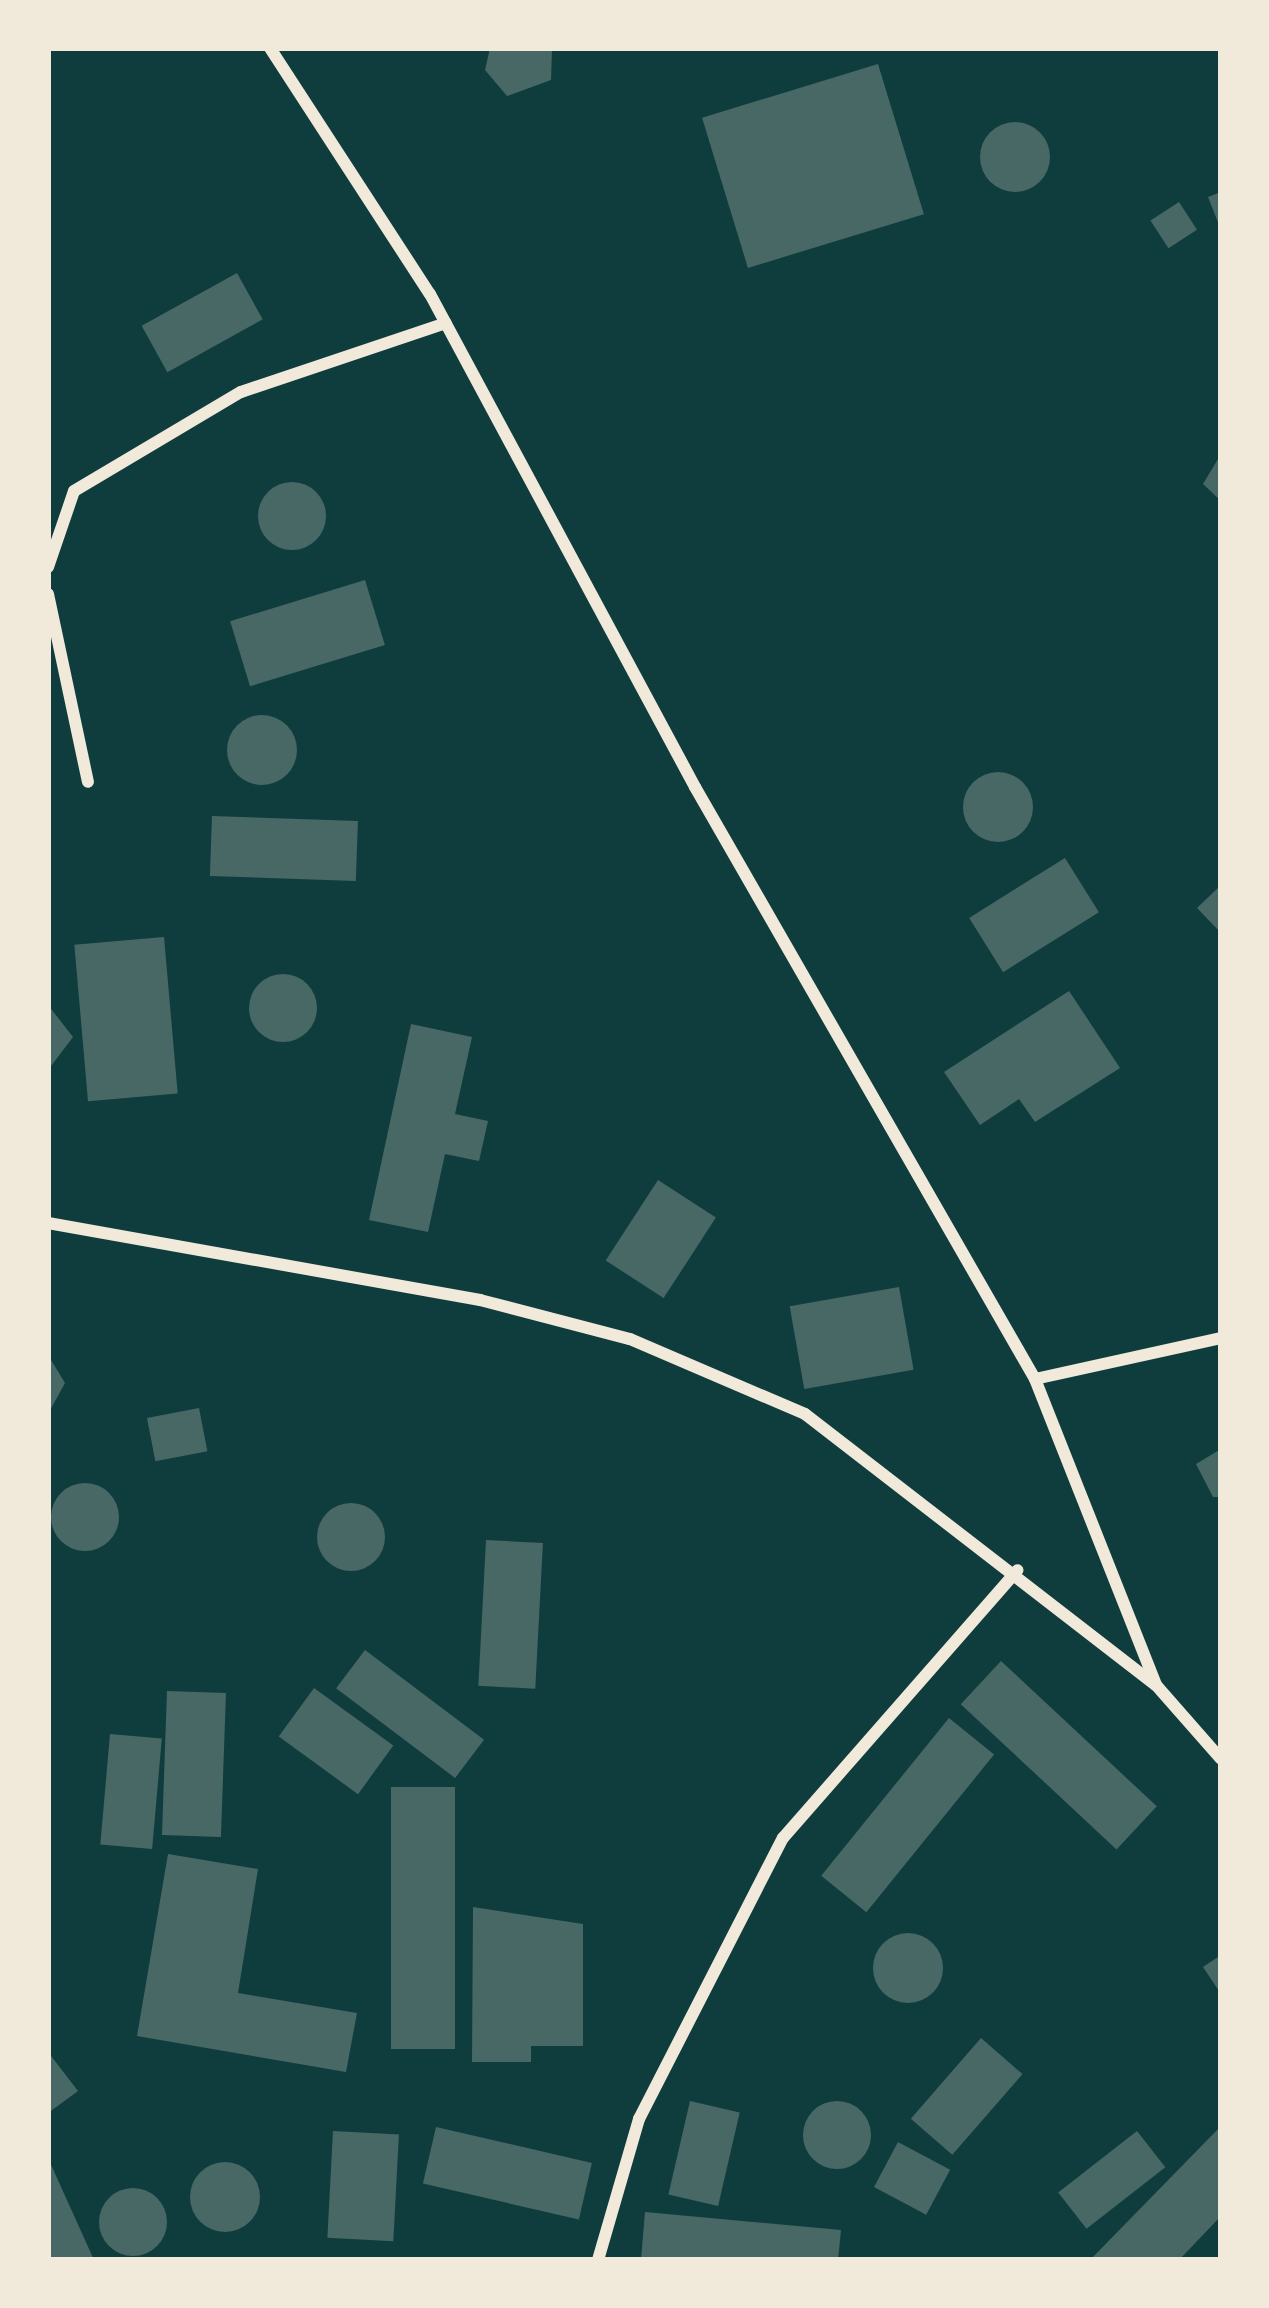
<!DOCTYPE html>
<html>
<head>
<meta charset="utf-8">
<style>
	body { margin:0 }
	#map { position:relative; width:1269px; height:2308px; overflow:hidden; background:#0f3d3e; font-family:"DejaVu Sans",sans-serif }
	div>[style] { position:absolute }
	.building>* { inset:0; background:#486865; transform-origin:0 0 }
	.round { border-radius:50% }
	.minor>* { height:12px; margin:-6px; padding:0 6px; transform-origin:6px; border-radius:6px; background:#f1e9da }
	span { translate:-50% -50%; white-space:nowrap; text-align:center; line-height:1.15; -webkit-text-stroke:10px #f1e9da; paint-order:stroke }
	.frame { position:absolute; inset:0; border:51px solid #f1e9da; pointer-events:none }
</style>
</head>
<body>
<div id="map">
	<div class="building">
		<div style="clip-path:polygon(490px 48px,552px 48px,551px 80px,507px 96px,485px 70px)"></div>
		<div style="left:878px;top:64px;width:157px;height:184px;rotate:73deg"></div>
		<div class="round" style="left:980px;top:122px;width:70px;height:70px"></div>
		<div style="clip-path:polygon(1221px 192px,1221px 230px,1208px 197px)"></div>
		<div style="left:1179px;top:202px;width:33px;height:34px;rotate:57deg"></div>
		<div style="left:237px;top:273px;width:53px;height:109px;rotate:61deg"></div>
		<div style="clip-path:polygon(1221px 454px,1221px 501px,1203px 484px)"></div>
		<div class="round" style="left:258px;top:482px;width:68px;height:68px"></div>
		<div style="left:365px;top:580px;width:68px;height:141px;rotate:73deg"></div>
		<div class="round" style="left:227px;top:715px;width:70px;height:70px"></div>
		<div class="round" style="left:963px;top:772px;width:70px;height:70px"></div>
		<div style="left:212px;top:816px;width:146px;height:60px;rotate:2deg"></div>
		<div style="left:1065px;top:858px;width:64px;height:113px;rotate:58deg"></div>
		<div style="clip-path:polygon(1221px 885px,1221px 933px,1197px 908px)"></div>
		<div style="left:164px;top:937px;width:157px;height:90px;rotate:85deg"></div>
		<div class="round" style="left:249px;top:974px;width:68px;height:68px"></div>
		<div style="clip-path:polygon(1069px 991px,1120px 1068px,1035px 1122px,1019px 1099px,980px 1125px,944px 1072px)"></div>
		<div style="clip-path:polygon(48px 1005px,73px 1037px,48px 1070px)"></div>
		<div style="clip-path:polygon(411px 1024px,472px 1037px,455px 1114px,488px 1121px,479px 1161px,445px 1154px,428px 1232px,369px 1220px)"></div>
		<div style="left:658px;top:1180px;width:69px;height:96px;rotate:33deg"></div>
		<div style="left:899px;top:1287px;width:84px;height:111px;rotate:80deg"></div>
		<div style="clip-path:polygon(48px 1355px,65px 1383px,48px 1414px)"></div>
		<div style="left:199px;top:1408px;width:44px;height:53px;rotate:79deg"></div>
		<div style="clip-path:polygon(1221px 1449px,1221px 1497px,1213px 1497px,1196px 1464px)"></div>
		<div class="round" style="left:51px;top:1483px;width:68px;height:68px"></div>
		<div class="round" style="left:317px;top:1503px;width:68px;height:68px"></div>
		<div style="left:486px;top:1540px;width:57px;height:146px;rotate:3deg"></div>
		<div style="left:365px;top:1650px;width:149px;height:48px;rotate:37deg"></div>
		<div style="left:1001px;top:1661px;width:213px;height:59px;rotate:43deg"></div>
		<div style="left:314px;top:1688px;width:98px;height:60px;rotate:36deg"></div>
		<div style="left:167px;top:1691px;width:59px;height:144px;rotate:2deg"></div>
		<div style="left:949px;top:1718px;width:58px;height:203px;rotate:39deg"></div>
		<div style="left:110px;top:1734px;width:52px;height:111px;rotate:5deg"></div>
		<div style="left:391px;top:1787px;width:64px;height:262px"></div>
		<div style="clip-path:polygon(168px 1854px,258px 1869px,238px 1993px,357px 2013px,346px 2072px,137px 2036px)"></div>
		<div style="clip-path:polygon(473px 1907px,583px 1924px,583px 2046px,531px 2046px,531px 2062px,472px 2062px)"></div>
		<div class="round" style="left:873px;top:1933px;width:70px;height:70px"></div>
		<div style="clip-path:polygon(1221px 1955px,1221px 1994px,1203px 1967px)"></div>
		<div style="left:981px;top:2038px;width:55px;height:107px;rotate:41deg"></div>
		<div style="clip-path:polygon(48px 2052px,78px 2091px,48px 2113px)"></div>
		<div class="round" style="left:803px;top:2101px;width:68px;height:68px"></div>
		<div style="left:690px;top:2101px;width:51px;height:96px;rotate:13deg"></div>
		<div style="clip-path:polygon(1221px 2126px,1221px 2216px,1179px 2260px,1090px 2260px)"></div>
		<div style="left:436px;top:2127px;width:160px;height:58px;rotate:13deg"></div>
		<div style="left:333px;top:2131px;width:66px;height:107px;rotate:3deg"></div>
		<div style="left:1137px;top:2131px;width:46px;height:100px;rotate:52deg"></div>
		<div style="left:898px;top:2142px;width:59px;height:51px;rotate:28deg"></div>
		<div style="clip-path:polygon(48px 2158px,94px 2260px,48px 2260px)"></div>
		<div class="round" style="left:190px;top:2162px;width:70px;height:70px"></div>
		<div class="round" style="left:99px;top:2188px;width:68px;height:68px"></div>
		<div style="clip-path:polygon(645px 2212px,841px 2230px,838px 2260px,641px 2260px)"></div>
	</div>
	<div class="minor">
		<div style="left:270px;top:48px;width:293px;rotate:57deg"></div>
		<div style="left:430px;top:294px;width:560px;rotate:61.74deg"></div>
		<div style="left:695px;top:787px;width:683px;rotate:60.13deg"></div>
		<div style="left:1035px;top:1379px;width:329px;rotate:68.4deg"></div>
		<div style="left:48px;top:567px;width:80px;rotate:-71.1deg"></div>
		<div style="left:74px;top:491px;width:194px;rotate:-30.7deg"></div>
		<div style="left:241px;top:392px;width:216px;rotate:-18.6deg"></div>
		<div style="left:48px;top:594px;width:192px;rotate:78deg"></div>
		<div style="left:48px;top:1223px;width:439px;rotate:10.1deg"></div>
		<div style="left:480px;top:1300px;width:155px;rotate:14.6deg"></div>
		<div style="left:630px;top:1339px;width:190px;rotate:23.2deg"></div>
		<div style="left:805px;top:1414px;width:443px;rotate:37.7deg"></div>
		<div style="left:1156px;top:1685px;width:98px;rotate:48.7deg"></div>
		<div style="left:1035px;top:1379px;width:190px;rotate:-12.4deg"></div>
		<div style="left:598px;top:2260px;width:147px;rotate:-73.8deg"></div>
		<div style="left:639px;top:2119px;width:316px;rotate:-62.9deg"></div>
		<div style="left:783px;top:1838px;width:356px;rotate:-48.8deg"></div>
	</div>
	<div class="frame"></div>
</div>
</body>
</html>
